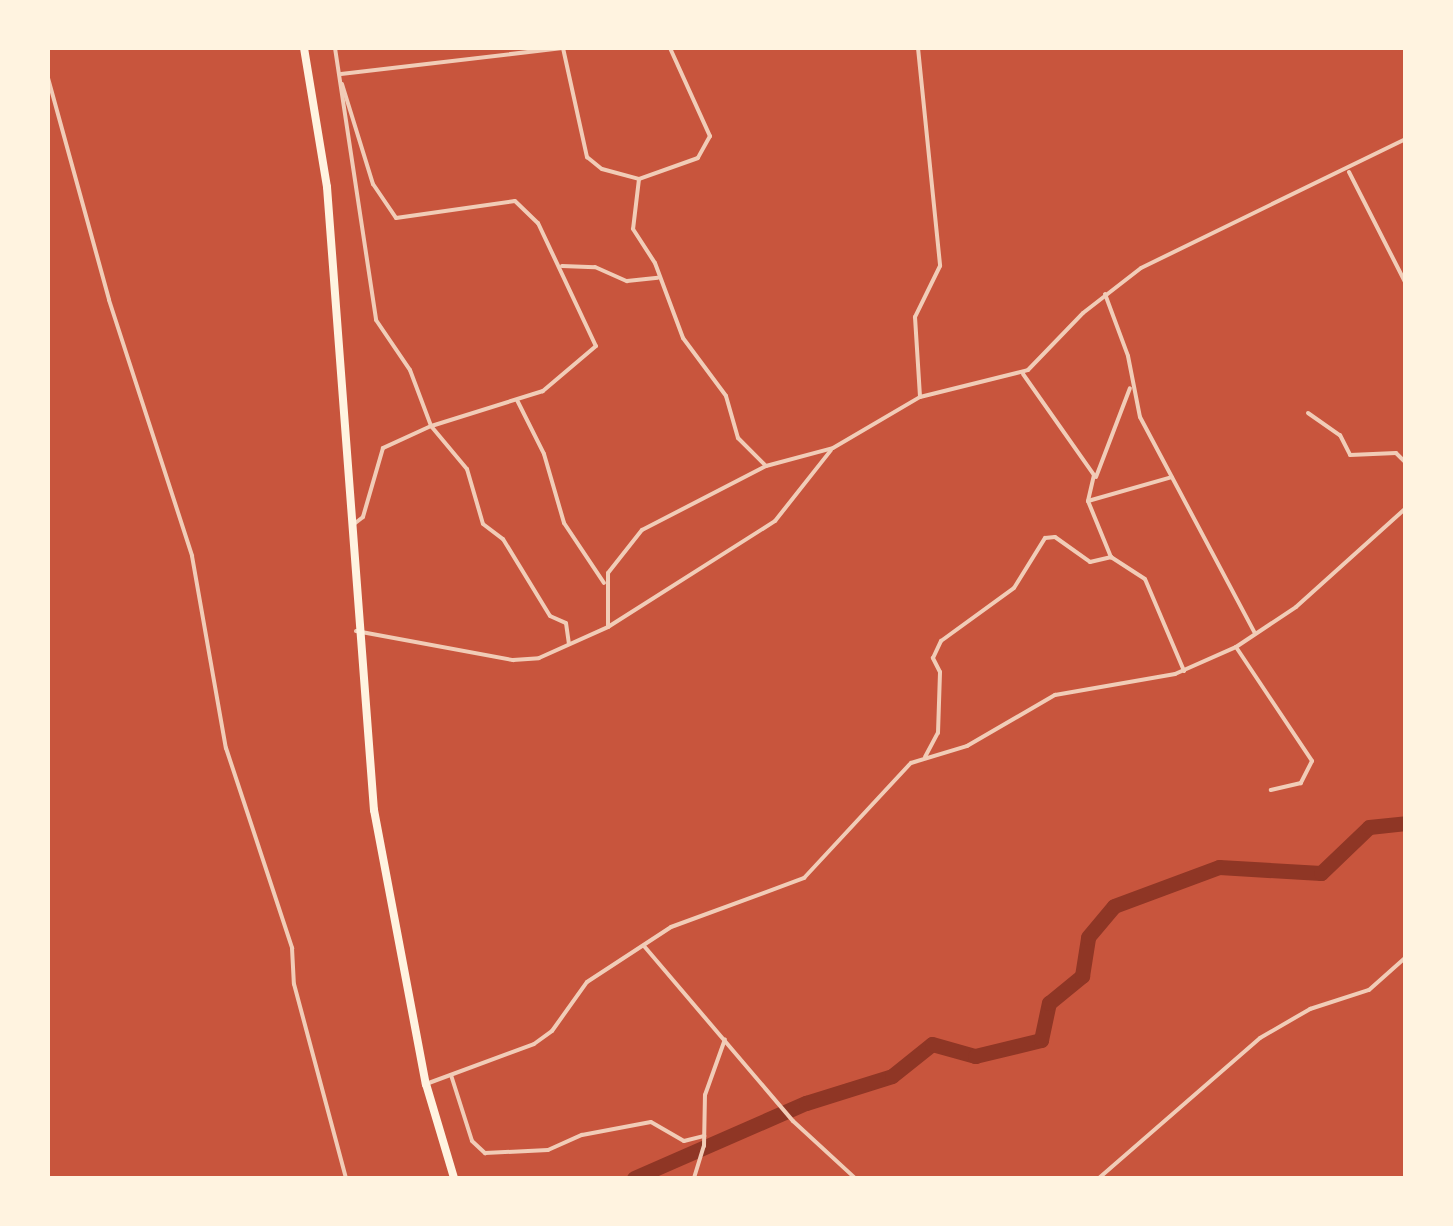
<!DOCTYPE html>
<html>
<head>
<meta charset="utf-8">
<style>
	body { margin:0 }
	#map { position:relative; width:1453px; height:1226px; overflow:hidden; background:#c8553d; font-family:"Exo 2",sans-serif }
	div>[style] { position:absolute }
	.river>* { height:15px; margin:-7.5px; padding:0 7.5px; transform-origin:7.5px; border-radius:7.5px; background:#8f3625 }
	.minor>* { height:4px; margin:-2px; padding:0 2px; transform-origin:2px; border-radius:2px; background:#f1ccb7 }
	.trunk>* { height:8px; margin:-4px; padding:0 4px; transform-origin:4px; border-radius:4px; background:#fff3e0 }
	span { translate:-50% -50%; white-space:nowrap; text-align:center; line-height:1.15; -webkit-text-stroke:10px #fff3e0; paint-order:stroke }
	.frame { position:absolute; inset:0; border:50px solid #fff3e0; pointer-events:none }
</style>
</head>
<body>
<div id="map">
	<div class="river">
		<div style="left:634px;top:1178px;width:188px;rotate:-23.6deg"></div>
		<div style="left:806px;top:1103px;width:90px;rotate:-17.4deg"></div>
		<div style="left:892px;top:1076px;width:51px;rotate:-38.7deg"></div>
		<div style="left:932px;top:1044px;width:45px;rotate:15.6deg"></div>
		<div style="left:975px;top:1056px;width:68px;rotate:-13.6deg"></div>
		<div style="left:1041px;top:1040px;width:38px;rotate:-78deg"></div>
		<div style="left:1049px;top:1003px;width:43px;rotate:-39.3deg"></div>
		<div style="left:1082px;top:976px;width:39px;rotate:-81deg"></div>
		<div style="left:1088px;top:937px;width:40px;rotate:-50deg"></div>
		<div style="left:1114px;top:906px;width:112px;rotate:-20.4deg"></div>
		<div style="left:1219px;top:867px;width:102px;rotate:3.4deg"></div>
		<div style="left:1321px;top:873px;width:66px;rotate:-43.8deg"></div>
		<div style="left:1369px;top:827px;width:37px;rotate:-6deg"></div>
	</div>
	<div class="minor">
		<div style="left:335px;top:48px;width:275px;rotate:81.4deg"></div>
		<div style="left:376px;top:320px;width:60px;rotate:55.8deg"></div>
		<div style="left:410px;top:370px;width:60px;rotate:69.4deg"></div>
		<div style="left:431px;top:426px;width:56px;rotate:50.1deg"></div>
		<div style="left:467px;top:469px;width:57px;rotate:73.8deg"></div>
		<div style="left:483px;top:524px;width:25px;rotate:37deg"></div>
		<div style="left:503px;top:539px;width:90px;rotate:58.6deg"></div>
		<div style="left:550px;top:616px;width:17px;rotate:24deg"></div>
		<div style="left:566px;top:623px;width:21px;rotate:82deg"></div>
		<div style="left:563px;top:48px;width:112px;rotate:77.6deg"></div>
		<div style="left:587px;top:157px;width:19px;rotate:39deg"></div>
		<div style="left:602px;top:169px;width:38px;rotate:15deg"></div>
		<div style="left:670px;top:48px;width:97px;rotate:65.6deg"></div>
		<div style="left:710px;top:136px;width:25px;rotate:119deg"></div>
		<div style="left:698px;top:158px;width:63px;rotate:160.4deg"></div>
		<div style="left:639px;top:179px;width:50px;rotate:96.8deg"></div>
		<div style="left:633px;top:229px;width:40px;rotate:57.1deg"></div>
		<div style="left:655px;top:263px;width:80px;rotate:69.5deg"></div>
		<div style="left:683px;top:338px;width:72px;rotate:53.4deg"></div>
		<div style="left:726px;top:396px;width:44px;rotate:74.1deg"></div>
		<div style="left:738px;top:438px;width:37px;rotate:45deg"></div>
		<div style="left:918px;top:48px;width:219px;rotate:84.2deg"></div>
		<div style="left:940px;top:266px;width:57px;rotate:116.1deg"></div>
		<div style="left:915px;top:317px;width:80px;rotate:86.4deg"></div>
		<div style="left:341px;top:74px;width:223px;rotate:-6.7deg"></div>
		<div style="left:48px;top:78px;width:230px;rotate:74.6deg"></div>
		<div style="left:109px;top:300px;width:269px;rotate:72deg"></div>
		<div style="left:192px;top:556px;width:195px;rotate:80deg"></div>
		<div style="left:226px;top:748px;width:211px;rotate:71.7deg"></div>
		<div style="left:292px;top:948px;width:36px;rotate:87deg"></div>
		<div style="left:294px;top:984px;width:201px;rotate:75deg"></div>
		<div style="left:342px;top:84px;width:105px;rotate:72.8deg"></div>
		<div style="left:373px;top:184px;width:41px;rotate:55.9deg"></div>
		<div style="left:396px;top:218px;width:120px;rotate:-8.1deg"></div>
		<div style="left:515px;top:201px;width:32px;rotate:44deg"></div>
		<div style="left:538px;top:223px;width:136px;rotate:64.8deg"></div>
		<div style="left:596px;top:346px;width:70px;rotate:139.7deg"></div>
		<div style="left:543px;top:391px;width:117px;rotate:162.6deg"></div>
		<div style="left:431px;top:426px;width:53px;rotate:155.4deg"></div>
		<div style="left:383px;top:448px;width:72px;rotate:106.2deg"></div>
		<div style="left:363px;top:517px;width:11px;rotate:142deg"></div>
		<div style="left:1349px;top:172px;width:126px;rotate:63deg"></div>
		<div style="left:562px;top:266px;width:33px;rotate:2deg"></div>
		<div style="left:595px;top:267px;width:35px;rotate:24deg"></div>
		<div style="left:627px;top:281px;width:31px;rotate:-6deg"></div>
		<div style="left:1105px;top:294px;width:66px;rotate:69.6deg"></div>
		<div style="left:1128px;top:356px;width:62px;rotate:78.9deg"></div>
		<div style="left:1140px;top:417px;width:245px;rotate:62deg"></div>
		<div style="left:1023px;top:374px;width:123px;rotate:54.9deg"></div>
		<div style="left:1094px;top:475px;width:27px;rotate:103deg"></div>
		<div style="left:1088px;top:501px;width:61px;rotate:67.7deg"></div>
		<div style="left:1111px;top:557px;width:40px;rotate:32.9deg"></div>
		<div style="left:1145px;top:579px;width:100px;rotate:67deg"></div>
		<div style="left:517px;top:400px;width:60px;rotate:63.4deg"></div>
		<div style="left:544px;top:454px;width:72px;rotate:73.8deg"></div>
		<div style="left:564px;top:523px;width:72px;rotate:56.3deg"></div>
		<div style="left:1308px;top:413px;width:39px;rotate:35deg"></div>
		<div style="left:1340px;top:435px;width:22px;rotate:63deg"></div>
		<div style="left:1350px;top:455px;width:46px;rotate:-2.5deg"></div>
		<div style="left:1396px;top:453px;width:14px;rotate:45deg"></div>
		<div style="left:1096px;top:477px;width:95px;rotate:-69.1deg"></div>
		<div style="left:1088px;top:501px;width:87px;rotate:-15.9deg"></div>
		<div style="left:608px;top:627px;width:54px;rotate:-90deg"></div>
		<div style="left:608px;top:573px;width:55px;rotate:-51.7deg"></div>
		<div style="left:642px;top:530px;width:140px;rotate:-27.3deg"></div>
		<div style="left:766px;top:466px;width:69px;rotate:-15deg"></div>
		<div style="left:833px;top:448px;width:101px;rotate:-30.4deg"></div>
		<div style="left:920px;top:397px;width:111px;rotate:-14deg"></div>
		<div style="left:1028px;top:370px;width:79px;rotate:-46deg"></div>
		<div style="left:1083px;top:313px;width:73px;rotate:-37.8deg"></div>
		<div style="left:1141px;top:268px;width:295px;rotate:-26deg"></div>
		<div style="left:356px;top:631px;width:160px;rotate:10.5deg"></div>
		<div style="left:513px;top:660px;width:26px;rotate:-4deg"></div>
		<div style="left:539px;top:658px;width:76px;rotate:-24.2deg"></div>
		<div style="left:608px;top:627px;width:198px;rotate:-32.4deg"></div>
		<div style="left:775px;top:521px;width:90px;rotate:-51.7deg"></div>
		<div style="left:1236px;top:647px;width:137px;rotate:56.3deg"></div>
		<div style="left:1312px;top:761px;width:25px;rotate:117deg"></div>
		<div style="left:1301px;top:783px;width:31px;rotate:167deg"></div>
		<div style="left:925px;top:757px;width:27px;rotate:-62deg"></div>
		<div style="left:938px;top:733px;width:61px;rotate:-88.1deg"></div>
		<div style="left:940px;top:672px;width:16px;rotate:-117deg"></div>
		<div style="left:933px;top:658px;width:19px;rotate:-65deg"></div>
		<div style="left:941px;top:641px;width:90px;rotate:-36deg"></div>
		<div style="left:1014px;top:588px;width:59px;rotate:-58.2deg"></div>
		<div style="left:1045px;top:538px;width:10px;rotate:-6deg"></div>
		<div style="left:1055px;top:537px;width:43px;rotate:35.5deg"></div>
		<div style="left:1090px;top:562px;width:22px;rotate:-13deg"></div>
		<div style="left:644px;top:946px;width:230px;rotate:49.6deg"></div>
		<div style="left:793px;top:1121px;width:84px;rotate:42.6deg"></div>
		<div style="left:451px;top:1075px;width:69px;rotate:72.3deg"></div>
		<div style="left:472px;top:1141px;width:18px;rotate:43deg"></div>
		<div style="left:485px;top:1153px;width:63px;rotate:-2.7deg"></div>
		<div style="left:548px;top:1150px;width:37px;rotate:-24deg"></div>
		<div style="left:582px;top:1135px;width:70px;rotate:-10.7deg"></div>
		<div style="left:651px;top:1122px;width:38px;rotate:30deg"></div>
		<div style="left:684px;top:1141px;width:21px;rotate:-14deg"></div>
		<div style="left:426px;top:1084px;width:115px;rotate:-20.3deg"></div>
		<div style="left:534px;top:1044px;width:22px;rotate:-36deg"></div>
		<div style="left:552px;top:1031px;width:60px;rotate:-54.5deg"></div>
		<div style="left:587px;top:982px;width:100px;rotate:-33.2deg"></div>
		<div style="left:671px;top:927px;width:142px;rotate:-20.2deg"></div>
		<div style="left:804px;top:878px;width:157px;rotate:-47.1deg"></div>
		<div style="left:911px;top:763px;width:59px;rotate:-16.9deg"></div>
		<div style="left:967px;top:746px;width:102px;rotate:-30.1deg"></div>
		<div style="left:1055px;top:695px;width:122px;rotate:-9.9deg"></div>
		<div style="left:1175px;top:674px;width:67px;rotate:-23.9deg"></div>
		<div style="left:1236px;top:647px;width:72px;rotate:-33.7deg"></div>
		<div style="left:1296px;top:607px;width:148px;rotate:-42deg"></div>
		<div style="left:694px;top:1178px;width:34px;rotate:-73deg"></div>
		<div style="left:704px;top:1146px;width:51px;rotate:-88.9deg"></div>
		<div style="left:705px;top:1095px;width:59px;rotate:-70.3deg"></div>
		<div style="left:1099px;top:1178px;width:213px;rotate:-41deg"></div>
		<div style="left:1260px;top:1038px;width:58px;rotate:-30.1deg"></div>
		<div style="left:1310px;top:1009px;width:62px;rotate:-17.9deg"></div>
		<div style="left:1369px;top:990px;width:50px;rotate:-41.7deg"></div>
	</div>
	<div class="trunk">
		<div style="left:304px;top:48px;width:141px;rotate:80.6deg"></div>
		<div style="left:327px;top:187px;width:625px;rotate:85.69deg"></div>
		<div style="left:374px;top:810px;width:279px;rotate:79.3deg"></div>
		<div style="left:426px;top:1084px;width:98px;rotate:73.4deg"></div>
	</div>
	<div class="frame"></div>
</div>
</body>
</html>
